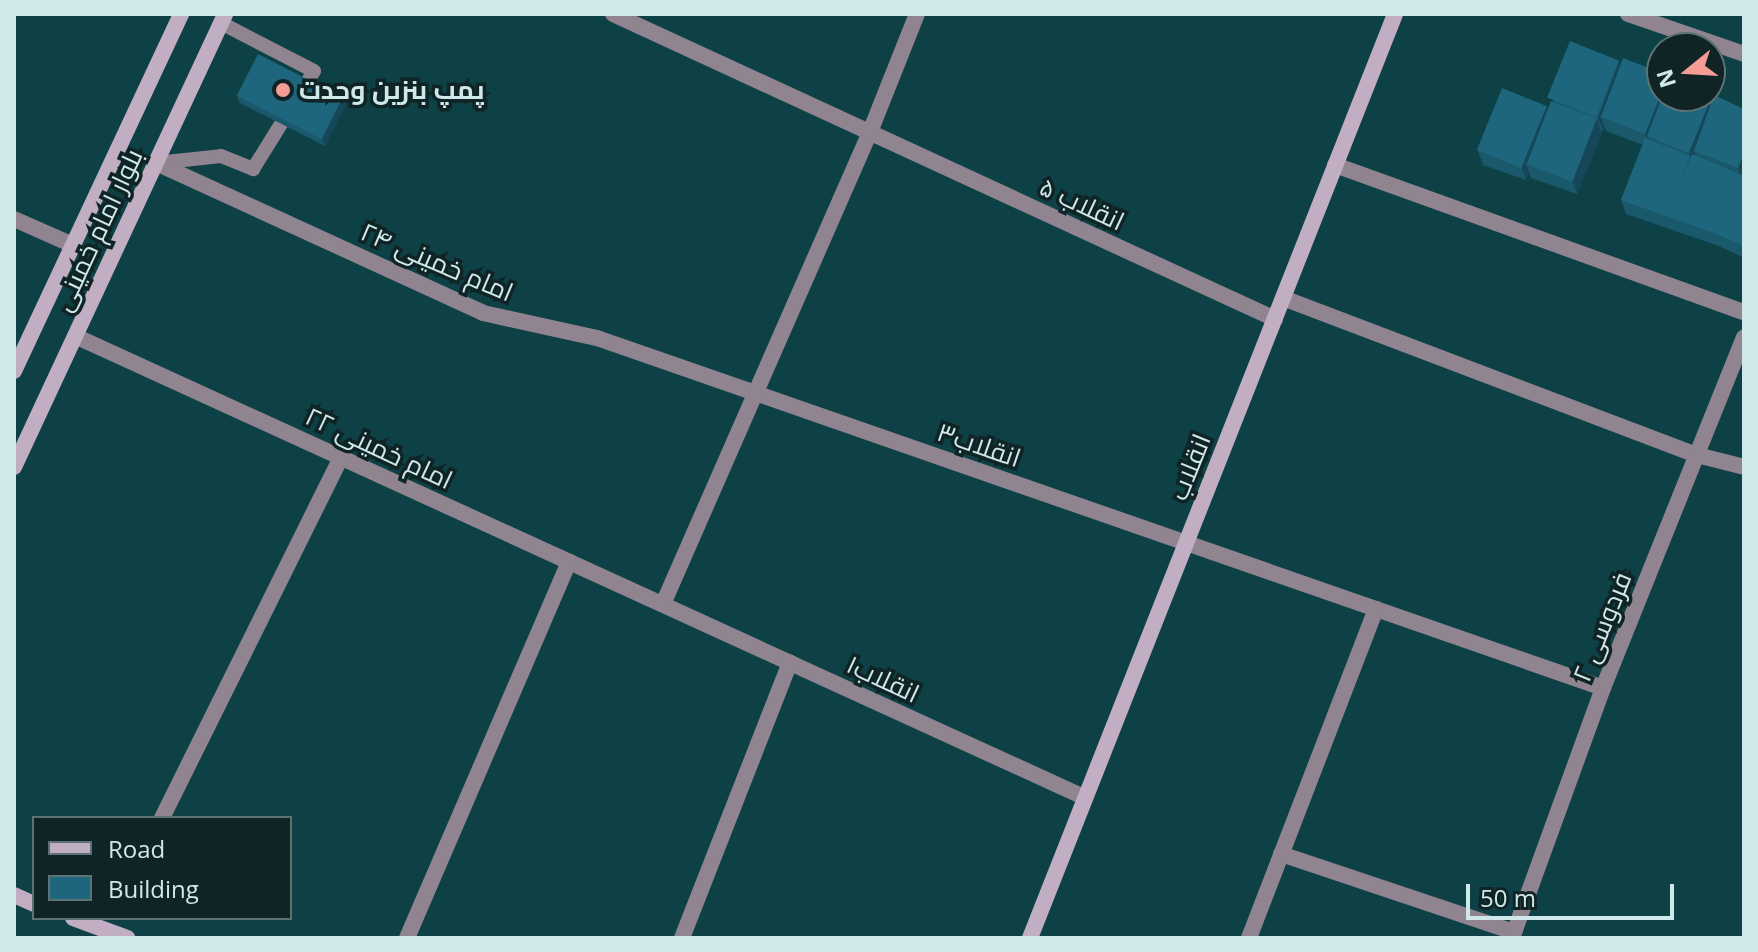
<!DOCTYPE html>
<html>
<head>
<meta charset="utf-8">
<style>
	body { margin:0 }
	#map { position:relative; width:1758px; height:952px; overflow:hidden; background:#0d4146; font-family:"Open Sans",Cairo,sans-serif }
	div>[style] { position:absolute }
	.lane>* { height:14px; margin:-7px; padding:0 7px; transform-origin:7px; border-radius:7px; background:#918491 }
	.street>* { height:16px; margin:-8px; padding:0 8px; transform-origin:8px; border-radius:8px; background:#918491 }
	.secondary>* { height:16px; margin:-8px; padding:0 8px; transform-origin:8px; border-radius:8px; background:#c2aec3 }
	.wall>* { inset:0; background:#1a586c }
	.shaded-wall>* { inset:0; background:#154758 }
	.building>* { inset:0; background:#1e667e; transform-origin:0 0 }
	.dots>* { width:22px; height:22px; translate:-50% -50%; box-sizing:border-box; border:4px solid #102426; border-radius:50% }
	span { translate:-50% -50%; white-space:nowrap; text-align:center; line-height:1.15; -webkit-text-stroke:7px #102426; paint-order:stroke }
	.poi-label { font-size:26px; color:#cfe8ea; font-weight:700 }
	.left { translate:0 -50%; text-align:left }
	.street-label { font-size:26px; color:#cfe8ea }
	.frame { position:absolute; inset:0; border:16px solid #cfe8ea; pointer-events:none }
	.legend { position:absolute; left:32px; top:816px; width:260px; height:104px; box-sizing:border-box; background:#102426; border:2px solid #5c7274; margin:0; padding:10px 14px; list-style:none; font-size:24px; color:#cfe8ea }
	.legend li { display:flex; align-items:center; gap:16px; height:40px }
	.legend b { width:40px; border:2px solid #5c7274 }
	.north { position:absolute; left:1646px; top:32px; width:80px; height:80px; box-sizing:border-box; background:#102426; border:2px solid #5c7274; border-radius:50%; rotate:252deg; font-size:22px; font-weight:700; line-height:32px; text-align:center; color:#cfe8ea }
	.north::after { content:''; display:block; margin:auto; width:28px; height:36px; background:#f59c95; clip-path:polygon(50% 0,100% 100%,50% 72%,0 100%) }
	.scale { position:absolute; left:1466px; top:884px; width:208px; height:36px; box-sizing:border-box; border:4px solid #cfe8ea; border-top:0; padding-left:10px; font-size:24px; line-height:28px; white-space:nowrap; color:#cfe8ea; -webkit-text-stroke:6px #102426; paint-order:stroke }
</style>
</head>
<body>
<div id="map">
	<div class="lane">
		<div style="left:156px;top:163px;width:65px;rotate:-6.1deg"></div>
		<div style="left:221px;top:156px;width:35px;rotate:22deg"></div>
		<div style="left:253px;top:169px;width:115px;rotate:-58.1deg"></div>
		<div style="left:314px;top:71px;width:105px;rotate:-152.7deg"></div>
	</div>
	<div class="street">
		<div style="left:613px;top:14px;width:729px;rotate:24.74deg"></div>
		<div style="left:1628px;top:14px;width:123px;rotate:19deg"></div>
		<div style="left:156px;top:163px;width:360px;rotate:24.6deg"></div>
		<div style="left:483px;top:313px;width:117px;rotate:12.4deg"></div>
		<div style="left:597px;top:338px;width:1065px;rotate:19.18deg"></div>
		<div style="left:1335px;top:165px;width:435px;rotate:19.8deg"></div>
		<div style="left:14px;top:219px;width:64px;rotate:23.8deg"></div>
		<div style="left:1283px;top:298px;width:443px;rotate:20.8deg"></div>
		<div style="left:1697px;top:455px;width:49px;rotate:14.3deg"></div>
		<div style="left:75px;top:336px;width:1109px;rotate:24.56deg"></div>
		<div style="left:663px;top:604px;width:515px;rotate:-66.32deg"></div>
		<div style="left:870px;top:132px;width:127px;rotate:-68.3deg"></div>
		<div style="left:162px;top:818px;width:403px;rotate:-63.6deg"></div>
		<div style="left:1281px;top:854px;width:246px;rotate:18.5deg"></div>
		<div style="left:407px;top:938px;width:410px;rotate:-66.7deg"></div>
		<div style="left:682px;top:938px;width:296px;rotate:-68.6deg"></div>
		<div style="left:1249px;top:938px;width:353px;rotate:-68.9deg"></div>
		<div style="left:1512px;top:938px;width:266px;rotate:-70deg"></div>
		<div style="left:1603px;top:688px;width:378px;rotate:-68.1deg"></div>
	</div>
	<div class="secondary">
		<div style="left:14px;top:371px;width:394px;rotate:-64.9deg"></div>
		<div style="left:14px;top:467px;width:500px;rotate:-65deg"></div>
		<div style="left:14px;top:895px;width:22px;rotate:24deg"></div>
		<div style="left:73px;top:918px;width:58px;rotate:20.3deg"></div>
		<div style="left:1030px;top:938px;width:993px;rotate:-68.44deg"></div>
	</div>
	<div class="wall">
		<div style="clip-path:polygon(1620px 65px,1662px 96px,1713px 98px,1744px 109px,1744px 258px,1719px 246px,1626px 214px,1621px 200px,1643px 145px,1606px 131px,1605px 128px,1603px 131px,1602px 131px,1602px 133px,1577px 194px,1531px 178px,1529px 172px,1526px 180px,1483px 165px,1478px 151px,1547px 106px,1548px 109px,1554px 102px,1552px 99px)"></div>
		<div style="clip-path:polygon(237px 96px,343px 97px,346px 104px,325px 146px,240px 103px)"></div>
	</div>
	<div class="shaded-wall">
		<div style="clip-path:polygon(1619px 61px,1624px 75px,1601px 117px,1605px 128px,1603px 131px,1598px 118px)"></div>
		<div style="clip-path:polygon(1662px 91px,1662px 96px,1647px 136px,1650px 147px,1645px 134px)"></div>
		<div style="clip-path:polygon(1712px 95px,1717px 109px,1694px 151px,1697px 160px,1694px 167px,1689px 153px)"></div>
		<div style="clip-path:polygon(343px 97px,346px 104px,325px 146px,322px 139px)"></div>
		<div style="clip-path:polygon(1547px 106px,1552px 120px,1526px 164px,1529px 172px,1526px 180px,1521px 166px)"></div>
		<div style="clip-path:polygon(1597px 119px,1602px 133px,1577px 194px,1572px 180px)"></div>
		<div style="clip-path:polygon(1744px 152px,1744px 171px,1741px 169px,1744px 178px,1743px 182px,1738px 168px)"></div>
	</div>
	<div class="building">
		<div style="left:1570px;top:41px;width:53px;height:61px;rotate:22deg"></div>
		<div style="left:258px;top:54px;width:95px;height:47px;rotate:27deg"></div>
		<div style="clip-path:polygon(1623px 58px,1662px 73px,1662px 91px,1645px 134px,1601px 117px)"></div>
		<div style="left:1502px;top:88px;width:48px;height:67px;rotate:22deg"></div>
		<div style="clip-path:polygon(1710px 94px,1712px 95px,1689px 153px,1647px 136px,1663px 96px,1710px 96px)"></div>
		<div style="clip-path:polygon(1714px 95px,1744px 109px,1744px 152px,1738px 168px,1694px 151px)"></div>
		<div style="left:1551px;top:101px;width:49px;height:68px;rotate:21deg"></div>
		<div style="clip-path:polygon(1645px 138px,1690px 156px,1681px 182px,1692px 154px,1744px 176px,1744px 246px,1714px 233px,1621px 200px)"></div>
	</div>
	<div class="dots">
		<div style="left:283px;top:90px;background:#f59c95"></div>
	</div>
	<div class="poi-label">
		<span class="left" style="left:299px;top:90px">پمپ بنزین وحدت</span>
	</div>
	<div class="street-label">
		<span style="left:1082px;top:204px;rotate:25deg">انقلاب ۵</span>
		<span style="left:98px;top:230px;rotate:-65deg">بلوار امام خمینی</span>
		<span style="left:437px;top:262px;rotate:23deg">امام خمینی ۲۴</span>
		<span style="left:979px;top:445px;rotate:19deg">انقلاب۳</span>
		<span style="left:379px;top:448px;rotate:25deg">امام خمینی ۲۲</span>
		<span style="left:1190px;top:467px;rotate:-68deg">انقلاب</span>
		<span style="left:1602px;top:627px;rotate:-68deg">فردوسی ۲</span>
		<span style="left:883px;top:679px;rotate:25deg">انقلاب۱</span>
	</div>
	<div class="frame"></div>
	<ul class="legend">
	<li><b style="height:10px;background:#c2aec3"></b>Road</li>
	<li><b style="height:22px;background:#1e667e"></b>Building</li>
	</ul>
	<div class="north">N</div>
	<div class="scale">50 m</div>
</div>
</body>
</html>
